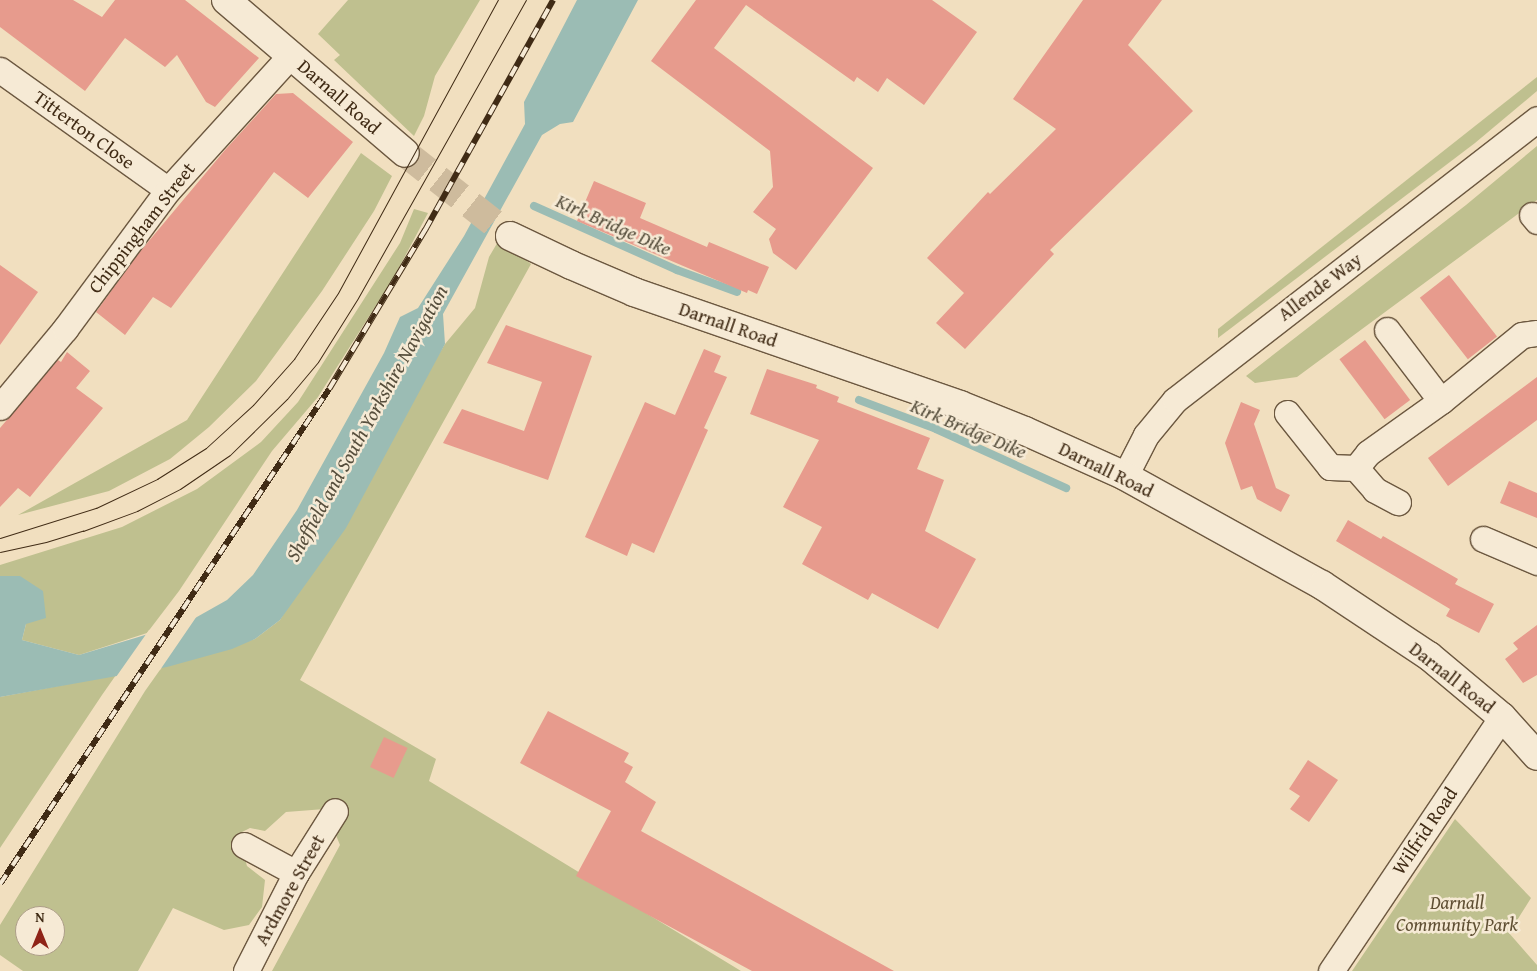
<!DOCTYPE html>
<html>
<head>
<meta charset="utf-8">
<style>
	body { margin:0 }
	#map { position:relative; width:1537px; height:971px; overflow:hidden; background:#f1dfbf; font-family:"Gentium Book Plus",serif }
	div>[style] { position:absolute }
	.green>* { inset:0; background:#bfc08f }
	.water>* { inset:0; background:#9bbcb4 }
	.pier>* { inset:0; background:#f1dfbf }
	.stream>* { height:8px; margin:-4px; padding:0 4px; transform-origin:4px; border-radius:4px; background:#9bbcb4 }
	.building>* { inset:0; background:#e79b8d; transform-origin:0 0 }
	.secondary-tunnel>* { height:28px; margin-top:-14px; transform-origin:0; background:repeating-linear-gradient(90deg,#cebb9d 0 28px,transparent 0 42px) }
	.roads { filter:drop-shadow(1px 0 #6c5840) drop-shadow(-1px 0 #6c5840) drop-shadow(0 1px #6c5840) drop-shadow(0 -1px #6c5840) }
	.minor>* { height:25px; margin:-12.5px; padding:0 12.5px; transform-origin:12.5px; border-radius:12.5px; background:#f6ead5 }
	.secondary>* { height:28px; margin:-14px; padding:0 14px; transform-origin:14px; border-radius:14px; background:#f6ead5 }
	.tram>* { height:1px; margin:-0.5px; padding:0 0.5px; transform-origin:0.5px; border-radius:0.5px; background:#402b15 }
	.rail>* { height:5.5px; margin-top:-2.75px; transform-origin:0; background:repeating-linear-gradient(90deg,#f6ead5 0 11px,#402b15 0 22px); box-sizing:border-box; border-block:1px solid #402b15 }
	span { translate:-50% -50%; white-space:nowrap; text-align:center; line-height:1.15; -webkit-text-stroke:5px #f6ead5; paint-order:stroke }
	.street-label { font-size:19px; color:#402b15 }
	.park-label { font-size:19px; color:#605034; font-style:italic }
	.water-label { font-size:20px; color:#574f3d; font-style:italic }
	.north { position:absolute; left:15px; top:906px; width:50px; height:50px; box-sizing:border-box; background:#f6ead5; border:1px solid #ad9e88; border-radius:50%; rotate:0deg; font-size:14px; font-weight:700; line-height:20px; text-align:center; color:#402b15 }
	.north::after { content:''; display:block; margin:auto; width:18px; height:22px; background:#8f2418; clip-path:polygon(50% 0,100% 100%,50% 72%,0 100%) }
</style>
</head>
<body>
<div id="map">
	<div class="green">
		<div style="clip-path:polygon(348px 0,480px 0,435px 76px,424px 116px,414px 136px,334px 60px,340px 55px,318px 34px)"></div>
		<div style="clip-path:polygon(1537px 77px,1537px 91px,1475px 143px,1218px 338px,1218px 329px)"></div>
		<div style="clip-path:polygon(1537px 146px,1537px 200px,1297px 377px,1255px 383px,1246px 376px,1466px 205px)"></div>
		<div style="clip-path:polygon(361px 153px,392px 176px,374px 211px,322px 291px,256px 381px,209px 427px,170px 459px,109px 491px,18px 515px,187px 420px)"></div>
		<div style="clip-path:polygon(414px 209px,428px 213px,394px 277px,318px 397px,272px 451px,179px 591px,147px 633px,79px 655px,22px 640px,26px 624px,20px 576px,0 576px,0 565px,122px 527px,197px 489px,261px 442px,298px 402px,400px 243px)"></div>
		<div style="clip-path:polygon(evenodd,499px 240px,531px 264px,300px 680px,436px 759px,429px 781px,741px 971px,272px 971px,340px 845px,325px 809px,286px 812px,265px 831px,250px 828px,238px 834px,247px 866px,265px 880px,262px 907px,249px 925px,224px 930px,173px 908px,138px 971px,23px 971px,0 955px,0 925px,145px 691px,162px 667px,255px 639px,280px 620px,445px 344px,475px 308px,489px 257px,499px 240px,25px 916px,55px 916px,55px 946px,25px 946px,25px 916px)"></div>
		<div style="clip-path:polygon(116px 675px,102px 695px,0 848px,0 697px)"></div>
		<div style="clip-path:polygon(1455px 819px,1531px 898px,1509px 933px,1537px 965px,1537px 971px,1352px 971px)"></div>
	</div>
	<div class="water">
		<div style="clip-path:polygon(577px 0,638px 0,573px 122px,560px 124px,542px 135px,443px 314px,445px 344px,346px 528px,280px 620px,255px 639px,232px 649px,167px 667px,0 697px,0 576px,20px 576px,43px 591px,46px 618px,26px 624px,22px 640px,79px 655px,188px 622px,227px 600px,253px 575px,297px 510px,384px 353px,400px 317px,418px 308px,464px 236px,525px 124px,524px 102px)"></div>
	</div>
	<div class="pier">
		<div style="clip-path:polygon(199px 613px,160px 670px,116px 677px,149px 630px,187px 620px)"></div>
	</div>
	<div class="stream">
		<div style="left:534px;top:206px;width:157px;rotate:24.1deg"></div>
		<div style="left:677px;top:270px;width:64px;rotate:20.1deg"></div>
		<div style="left:859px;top:400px;width:82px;rotate:20.6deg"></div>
		<div style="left:936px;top:429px;width:143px;rotate:24.4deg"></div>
	</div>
	<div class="building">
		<div style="clip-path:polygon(0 0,73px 0,102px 17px,115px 0,185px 0,259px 58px,215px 107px,206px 102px,177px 55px,165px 67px,125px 38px,85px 91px,0 27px)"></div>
		<div style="clip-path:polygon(696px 0,932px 0,977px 32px,924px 105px,887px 78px,878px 92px,857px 77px,854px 82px,746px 5px,714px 48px,873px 168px,796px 270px,773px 253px,769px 239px,776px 229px,753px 212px,773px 187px,770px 151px,651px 61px)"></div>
		<div style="clip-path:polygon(1083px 0,1162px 0,1128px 45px,1193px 111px,1050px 250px,1054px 254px,965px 349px,936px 323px,964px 293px,927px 258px,988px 192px,990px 194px,1056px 129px,1013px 99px)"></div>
		<div style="clip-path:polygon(293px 93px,353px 142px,308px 198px,274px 172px,171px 308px,153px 297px,125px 335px,96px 312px,138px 254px,225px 150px,276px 94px)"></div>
		<div style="clip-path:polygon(594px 181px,646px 203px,640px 218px,707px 247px,709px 242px,769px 267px,757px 294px,748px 290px,747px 293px,577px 221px)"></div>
		<div style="clip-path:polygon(0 265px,38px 292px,0 345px)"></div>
		<div style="left:1449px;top:275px;width:78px;height:37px;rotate:52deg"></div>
		<div style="clip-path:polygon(506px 325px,592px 356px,548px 480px,443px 443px,462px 409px,524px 431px,542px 382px,487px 363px)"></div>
		<div style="left:1365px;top:340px;width:75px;height:32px;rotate:53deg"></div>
		<div style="clip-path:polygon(704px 349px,721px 356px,714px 372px,727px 377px,704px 428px,708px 430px,654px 553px,632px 543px,627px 556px,585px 537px,645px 402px,675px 415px)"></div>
		<div style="clip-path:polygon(67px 352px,90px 371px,76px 388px,103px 408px,30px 497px,18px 488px,0 507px,0 428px,58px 360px,61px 362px)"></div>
		<div style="clip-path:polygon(767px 369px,817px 385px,816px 388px,839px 397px,837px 402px,930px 438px,917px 469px,944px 480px,925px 531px,976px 559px,938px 629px,872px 593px,868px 600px,802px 564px,822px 527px,783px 507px,819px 440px,750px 414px)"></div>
		<div style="clip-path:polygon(1537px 377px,1537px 420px,1448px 486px,1428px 458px)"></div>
		<div style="clip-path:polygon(1241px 402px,1260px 410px,1254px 424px,1276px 488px,1290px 495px,1281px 512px,1257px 499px,1252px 486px,1241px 490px,1225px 443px)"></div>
		<div style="clip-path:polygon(1509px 481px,1537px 493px,1537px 518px,1500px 503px)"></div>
		<div style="clip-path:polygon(1348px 520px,1381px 539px,1383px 536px,1458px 579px,1455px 584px,1494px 604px,1479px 633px,1446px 616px,1450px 609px,1336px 541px)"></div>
		<div style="clip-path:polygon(1537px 625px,1537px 675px,1523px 683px,1505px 659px,1518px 649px,1513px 643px)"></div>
		<div style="clip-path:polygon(548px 711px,629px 753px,624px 762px,633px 767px,625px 782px,656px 802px,641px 831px,894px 971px,752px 971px,576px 876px,611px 811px,520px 763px)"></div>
		<div style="left:384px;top:737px;width:26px;height:33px;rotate:25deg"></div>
		<div style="clip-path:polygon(1308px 760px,1338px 780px,1309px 822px,1290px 809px,1300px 796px,1289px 789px)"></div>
	</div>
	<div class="secondary-tunnel">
		<div style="left:405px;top:153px;width:134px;rotate:38.3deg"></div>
	</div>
	<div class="roads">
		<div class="minor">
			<div style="left:0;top:70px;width:206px;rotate:35.5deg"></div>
			<div style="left:1532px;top:215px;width:8px;rotate:50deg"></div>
			<div style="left:1387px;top:330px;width:89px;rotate:52.7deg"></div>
			<div style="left:0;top:407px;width:102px;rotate:-50.2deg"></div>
			<div style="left:65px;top:329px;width:173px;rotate:-53.5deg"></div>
			<div style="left:168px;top:190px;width:183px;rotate:-47.7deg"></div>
			<div style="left:1287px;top:413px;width:69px;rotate:51.5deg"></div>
			<div style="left:1330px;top:467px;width:26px;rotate:2deg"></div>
			<div style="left:1356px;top:468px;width:19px;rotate:-51deg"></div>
			<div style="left:1368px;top:453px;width:90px;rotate:-35.5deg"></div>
			<div style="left:1441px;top:401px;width:104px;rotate:-39.2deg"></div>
			<div style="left:1522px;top:335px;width:15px;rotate:-8deg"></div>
			<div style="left:1356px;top:468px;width:29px;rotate:49deg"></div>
			<div style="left:1375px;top:490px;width:26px;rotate:28deg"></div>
			<div style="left:1125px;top:476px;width:46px;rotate:-62.9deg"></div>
			<div style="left:1146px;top:435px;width:45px;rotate:-50.4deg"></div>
			<div style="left:1175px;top:400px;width:458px;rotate:-37.8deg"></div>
			<div style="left:1483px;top:539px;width:59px;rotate:23.1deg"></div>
			<div style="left:244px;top:845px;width:59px;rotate:28.3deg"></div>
			<div style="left:246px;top:971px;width:110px;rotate:-63deg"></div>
			<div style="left:296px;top:873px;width:73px;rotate:-57.8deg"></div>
			<div style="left:1331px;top:971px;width:306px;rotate:-56.1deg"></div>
		</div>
		<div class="secondary">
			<div style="left:226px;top:0;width:235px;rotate:40.5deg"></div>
			<div style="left:510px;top:236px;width:68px;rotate:25.4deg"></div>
			<div style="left:571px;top:265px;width:69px;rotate:23.2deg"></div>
			<div style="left:634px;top:292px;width:345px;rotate:19.1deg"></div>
			<div style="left:960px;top:405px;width:70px;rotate:21.8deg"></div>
			<div style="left:1025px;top:431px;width:110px;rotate:24.2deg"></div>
			<div style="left:1125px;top:476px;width:225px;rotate:29deg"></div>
			<div style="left:1322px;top:585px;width:128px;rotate:33.6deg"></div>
			<div style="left:1429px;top:656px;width:95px;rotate:39.9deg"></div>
			<div style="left:1502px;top:717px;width:52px;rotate:48.1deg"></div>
		</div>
	</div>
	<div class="tram">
		<div style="left:0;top:538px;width:101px;rotate:-17.4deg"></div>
		<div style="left:96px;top:508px;width:68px;rotate:-25.4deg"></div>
		<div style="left:157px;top:479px;width:58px;rotate:-32.3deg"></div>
		<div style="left:206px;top:448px;width:64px;rotate:-42.5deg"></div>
		<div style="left:253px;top:405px;width:62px;rotate:-48.3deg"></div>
		<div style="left:294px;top:359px;width:79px;rotate:-56.3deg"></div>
		<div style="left:338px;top:293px;width:334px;rotate:-61.4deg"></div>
		<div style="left:0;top:552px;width:47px;rotate:-12.3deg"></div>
		<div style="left:46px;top:542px;width:39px;rotate:-17deg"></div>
		<div style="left:83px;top:531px;width:58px;rotate:-20.3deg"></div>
		<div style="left:137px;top:511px;width:48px;rotate:-27.1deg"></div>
		<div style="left:180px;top:489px;width:60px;rotate:-34.2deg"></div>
		<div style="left:230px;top:455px;width:80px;rotate:-44.5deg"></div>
		<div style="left:287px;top:399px;width:48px;rotate:-50deg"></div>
		<div style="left:318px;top:362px;width:75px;rotate:-58deg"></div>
		<div style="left:358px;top:298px;width:342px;rotate:-60.6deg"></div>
	</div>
	<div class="rail">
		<div style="left:0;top:884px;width:594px;rotate:-56.39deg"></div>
		<div style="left:329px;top:389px;width:186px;rotate:-58.9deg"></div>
		<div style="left:425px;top:230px;width:263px;rotate:-60.9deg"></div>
	</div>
	<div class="street-label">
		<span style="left:339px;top:97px;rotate:41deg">Darnall Road</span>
		<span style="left:84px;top:130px;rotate:36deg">Titterton Close</span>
		<span style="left:142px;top:228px;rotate:-52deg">Chippingham Street</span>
		<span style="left:1320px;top:287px;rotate:-37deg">Allende Way</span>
		<span style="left:728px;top:325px;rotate:19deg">Darnall Road</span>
		<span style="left:1106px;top:470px;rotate:26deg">Darnall Road</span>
		<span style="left:1452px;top:678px;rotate:38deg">Darnall Road</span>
		<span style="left:1425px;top:831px;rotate:-56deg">Wilfrid Road</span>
		<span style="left:290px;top:890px;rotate:-61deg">Ardmore Street</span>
	</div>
	<div class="park-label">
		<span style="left:1457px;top:914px">Darnall<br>Community Park</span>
	</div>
	<div class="water-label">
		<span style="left:614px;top:224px;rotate:24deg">Kirk Bridge Dike</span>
		<span style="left:366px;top:423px;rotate:-61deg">Sheffield and South Yorkshire Navigation</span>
		<span style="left:969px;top:428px;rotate:23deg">Kirk Bridge Dike</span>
	</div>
	<div class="north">N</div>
</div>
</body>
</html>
